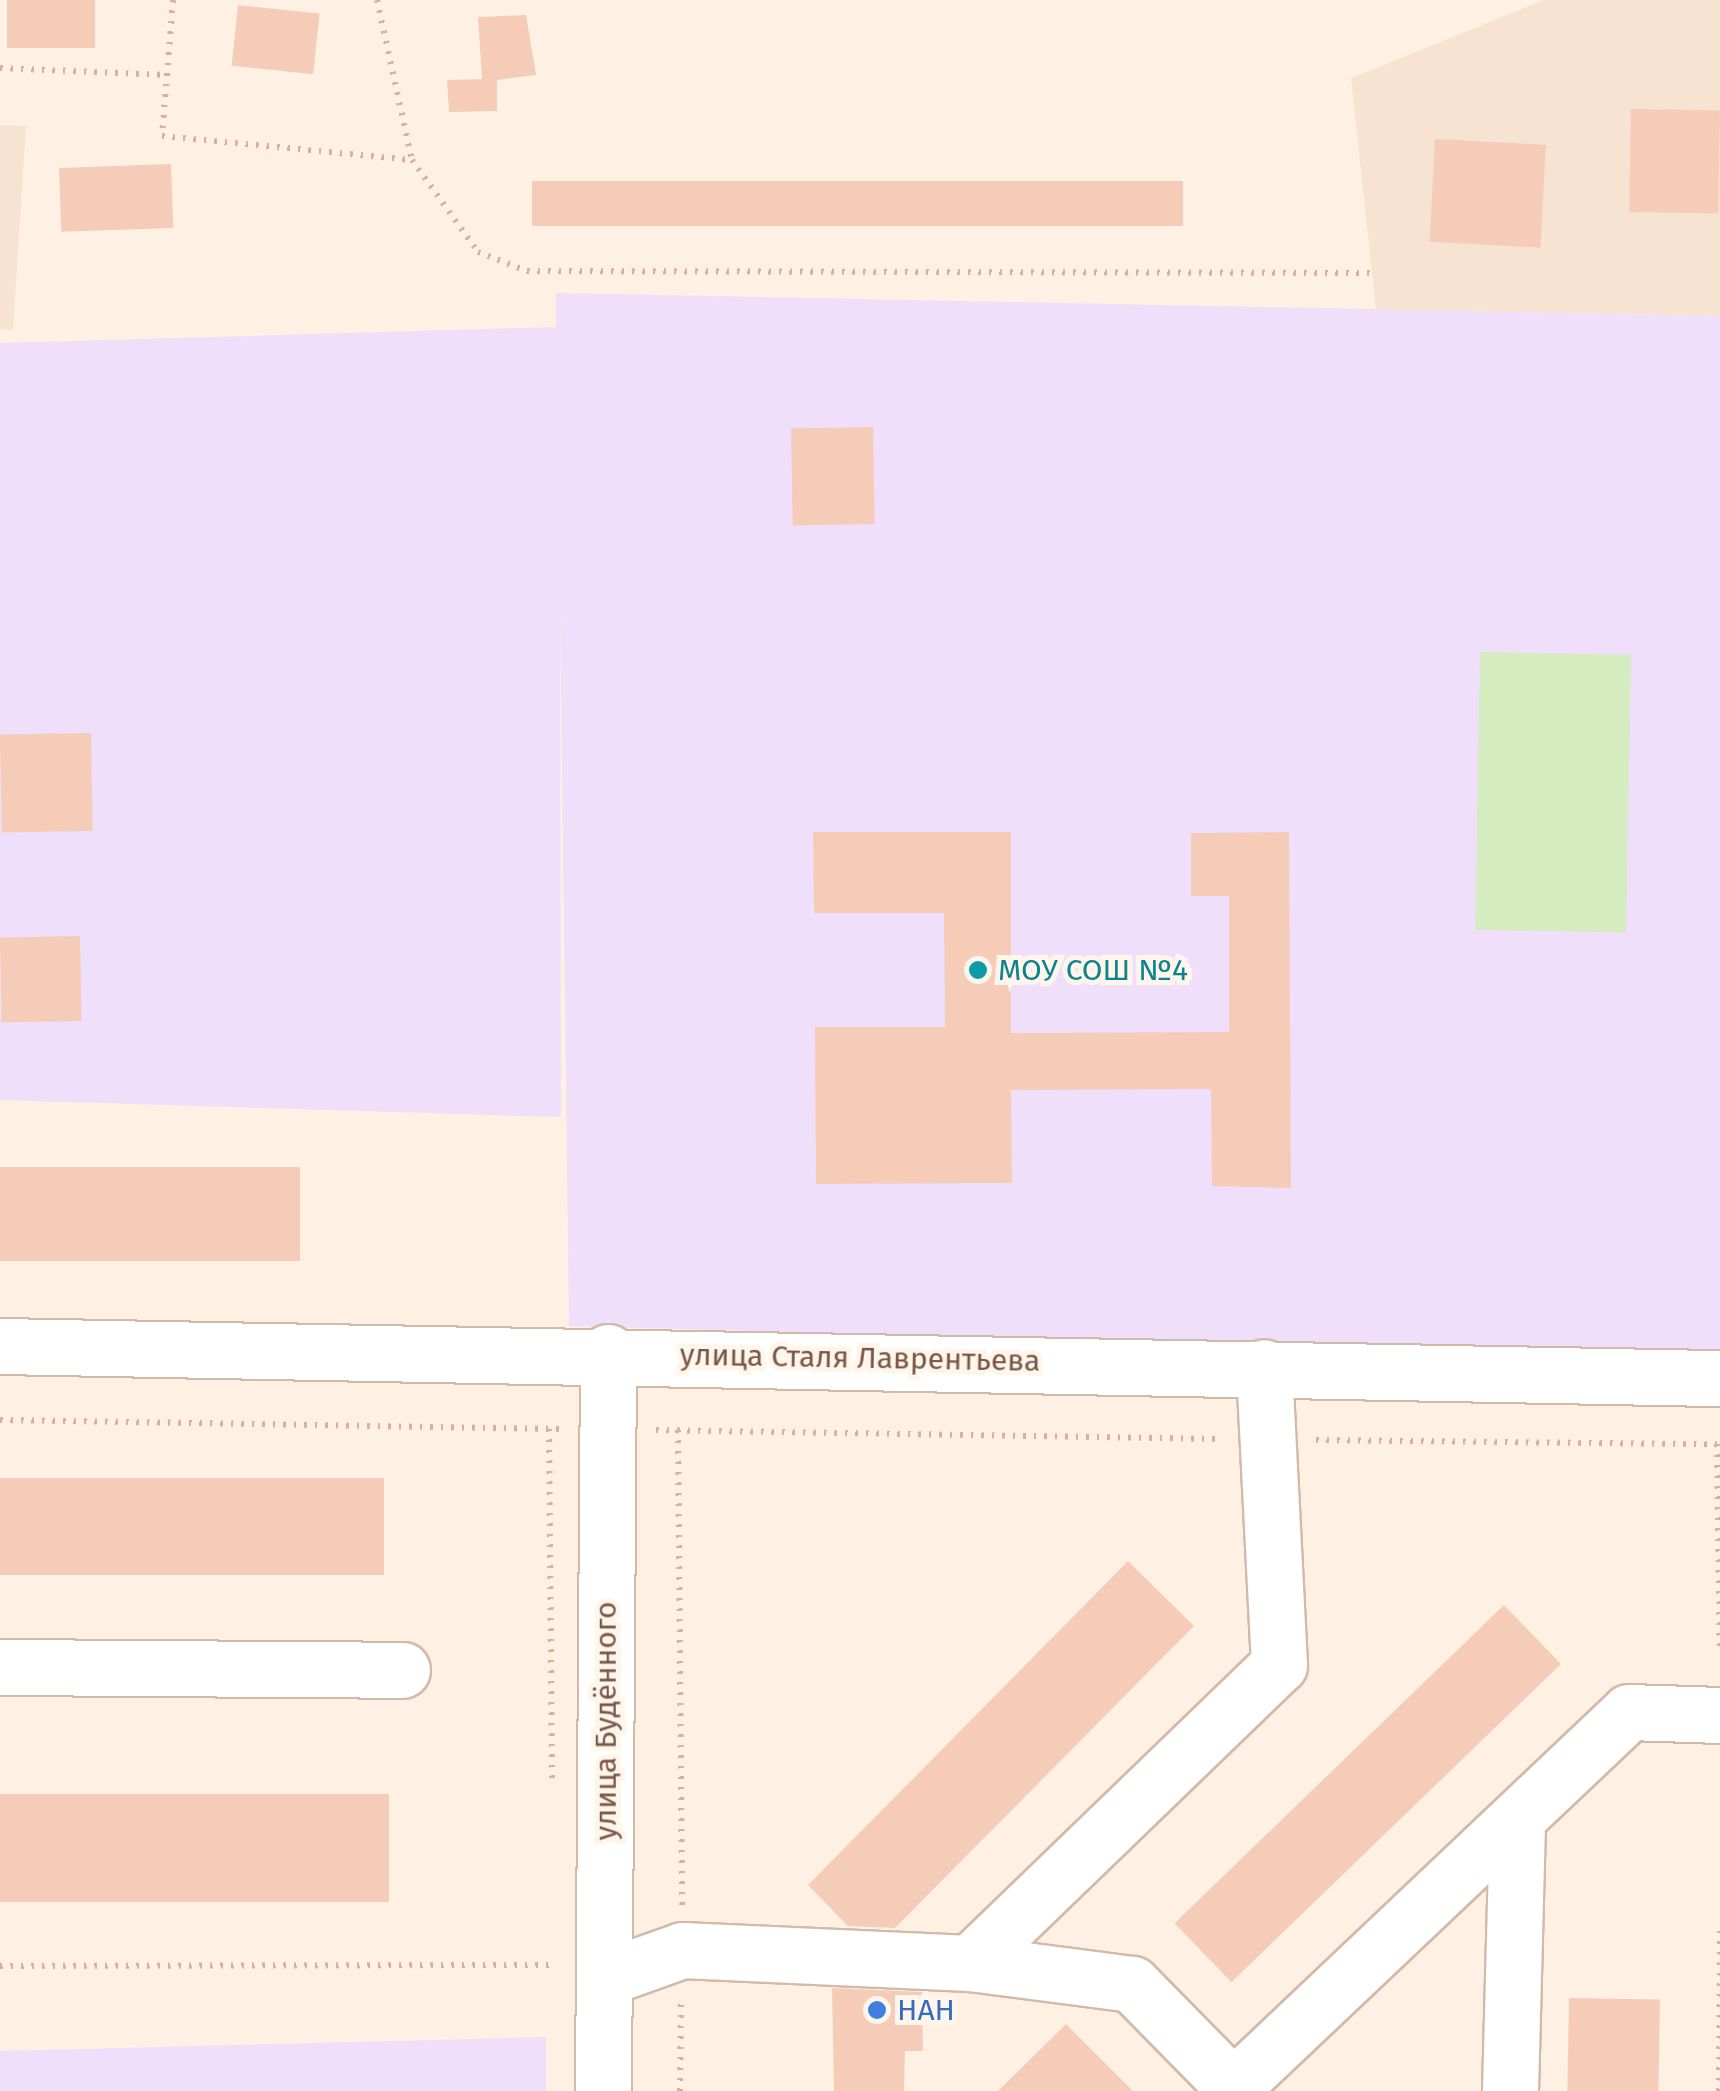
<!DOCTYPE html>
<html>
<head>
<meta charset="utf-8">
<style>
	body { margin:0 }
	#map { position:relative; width:1720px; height:2091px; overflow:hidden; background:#fef1e3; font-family:"Fira Sans",sans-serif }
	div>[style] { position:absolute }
	.residential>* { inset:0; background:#f6e3d1 }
	.education>* { inset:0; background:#efdffa }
	.green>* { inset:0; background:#d5ecc0; transform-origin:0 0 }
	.building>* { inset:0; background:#f5ccb8; transform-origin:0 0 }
	.path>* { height:6px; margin-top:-3px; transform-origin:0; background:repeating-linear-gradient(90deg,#dab09b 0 2.5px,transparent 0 10.5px) }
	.roads { filter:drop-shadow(2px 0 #d2baab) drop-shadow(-2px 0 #d2baab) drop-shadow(0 2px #d2baab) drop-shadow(0 -2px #d2baab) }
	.minor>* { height:55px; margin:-27.5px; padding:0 27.5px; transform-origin:27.5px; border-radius:27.5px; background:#fff }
	.dots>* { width:28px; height:28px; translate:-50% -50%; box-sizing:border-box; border:5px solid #fff6eb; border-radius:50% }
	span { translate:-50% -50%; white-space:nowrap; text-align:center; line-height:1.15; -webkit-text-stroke:10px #fff6eb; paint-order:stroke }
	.culture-label { font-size:30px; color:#0d838f }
	.left { translate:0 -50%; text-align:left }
	.street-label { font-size:30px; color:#785547 }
	.shop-label { font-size:30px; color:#366cbe }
</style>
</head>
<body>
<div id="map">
	<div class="residential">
		<div style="clip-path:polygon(1544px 0,1720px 0,1720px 316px,1376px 310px,1351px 78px)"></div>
		<div style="clip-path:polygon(0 125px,26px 126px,13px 330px,0 329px)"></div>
	</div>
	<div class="education">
		<div style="clip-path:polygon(556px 293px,1720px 316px,1720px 1358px,569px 1326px,560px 611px,561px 1117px,0 1100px,0 343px,556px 327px)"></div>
		<div style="clip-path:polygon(546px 2037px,546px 2091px,0 2091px,0 2051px)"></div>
	</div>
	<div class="green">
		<div style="left:1480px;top:652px;width:151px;height:278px;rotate:1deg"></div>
	</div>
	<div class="building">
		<div style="left:7px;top:0;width:88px;height:48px"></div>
		<div style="left:238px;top:5px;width:82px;height:61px;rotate:6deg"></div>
		<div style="clip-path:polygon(526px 15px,536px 75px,497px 80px,497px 111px,449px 112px,447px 80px,482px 79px,478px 17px)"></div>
		<div style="left:1631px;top:109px;width:89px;height:103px;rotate:1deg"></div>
		<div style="left:1435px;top:139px;width:111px;height:103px;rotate:3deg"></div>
		<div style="left:171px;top:164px;width:64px;height:112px;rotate:88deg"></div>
		<div style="left:532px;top:181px;width:651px;height:45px"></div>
		<div style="left:873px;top:427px;width:97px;height:82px;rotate:89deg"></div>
		<div style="left:91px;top:733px;width:98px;height:91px;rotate:89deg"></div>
		<div style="clip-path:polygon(813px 832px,1011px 832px,1011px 1033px,1229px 1032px,1229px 896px,1191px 896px,1191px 833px,1289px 832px,1291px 1188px,1212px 1186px,1211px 1089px,1011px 1090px,1012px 1183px,816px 1184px,815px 1027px,945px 1027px,944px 913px,814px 913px)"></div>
		<div style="left:80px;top:936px;width:85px;height:80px;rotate:89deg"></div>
		<div style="left:0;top:1167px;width:300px;height:94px"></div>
		<div style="left:0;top:1478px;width:384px;height:97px"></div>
		<div style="clip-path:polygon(1128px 1561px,1194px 1626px,895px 1928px,848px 1926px,808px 1885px)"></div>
		<div style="left:1504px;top:1605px;width:82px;height:458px;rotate:46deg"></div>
		<div style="left:0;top:1794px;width:389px;height:108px"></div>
		<div style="clip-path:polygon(832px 1988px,922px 1992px,923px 2051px,905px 2051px,904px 2091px,834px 2091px)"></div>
		<div style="left:1569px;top:1998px;width:91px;height:93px;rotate:1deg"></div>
		<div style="clip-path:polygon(1066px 2024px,1133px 2091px,998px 2091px)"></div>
	</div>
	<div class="path">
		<div style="left:173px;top:0;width:136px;rotate:94.6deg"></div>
		<div style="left:162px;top:136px;width:251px;rotate:5.5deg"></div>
		<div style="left:377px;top:0;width:164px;rotate:77.7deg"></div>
		<div style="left:412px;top:160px;width:113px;rotate:54.3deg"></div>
		<div style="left:478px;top:252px;width:53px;rotate:21.2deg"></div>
		<div style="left:527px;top:271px;width:845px;rotate:0.14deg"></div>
		<div style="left:0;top:68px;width:167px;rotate:2.4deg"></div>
		<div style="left:0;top:1420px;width:559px;rotate:0.92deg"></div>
		<div style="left:549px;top:1429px;width:349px;rotate:89.5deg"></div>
		<div style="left:656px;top:1430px;width:563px;rotate:0.92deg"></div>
		<div style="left:678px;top:1430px;width:475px;rotate:89.5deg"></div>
		<div style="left:1316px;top:1440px;width:401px;rotate:0.6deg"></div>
		<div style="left:1717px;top:1444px;width:209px;rotate:89.2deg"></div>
		<div style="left:0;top:1966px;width:554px;rotate:-0.1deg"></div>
		<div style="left:680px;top:2091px;width:89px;rotate:-89.4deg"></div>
		<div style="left:1719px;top:2091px;width:161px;rotate:-89.6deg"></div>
	</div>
	<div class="roads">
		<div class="minor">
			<div style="left:0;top:1346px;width:1720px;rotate:1.07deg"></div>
			<div style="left:0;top:1667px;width:402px;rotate:0.4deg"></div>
			<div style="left:970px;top:1963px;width:429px;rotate:-44deg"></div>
			<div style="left:1279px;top:1665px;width:298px;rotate:-92.9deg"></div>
			<div style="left:604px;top:1978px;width:83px;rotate:-19.7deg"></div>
			<div style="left:682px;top:1950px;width:288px;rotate:2.6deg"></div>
			<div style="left:970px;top:1963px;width:163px;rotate:7.4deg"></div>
			<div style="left:1132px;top:1984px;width:150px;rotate:45.5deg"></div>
			<div style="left:1233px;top:2087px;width:545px;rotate:-43.44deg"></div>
			<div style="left:1629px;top:1712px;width:91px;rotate:1.9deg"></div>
			<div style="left:603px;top:2091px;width:739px;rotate:-89.61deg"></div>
			<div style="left:1510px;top:2091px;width:272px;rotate:-88.5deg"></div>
		</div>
	</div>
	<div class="dots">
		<div style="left:978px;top:970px;background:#0f9aa8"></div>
		<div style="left:877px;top:2010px;background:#3f7fe0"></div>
	</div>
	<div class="culture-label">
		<span class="left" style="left:998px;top:970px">МОУ СОШ №4</span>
	</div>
	<div class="street-label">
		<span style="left:860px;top:1358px;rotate:1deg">улица Сталя Лаврентьева</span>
		<span style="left:606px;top:1721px;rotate:-90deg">улица Будённого</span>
	</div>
	<div class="shop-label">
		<span class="left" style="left:897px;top:2010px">НАН</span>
	</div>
</div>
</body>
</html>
